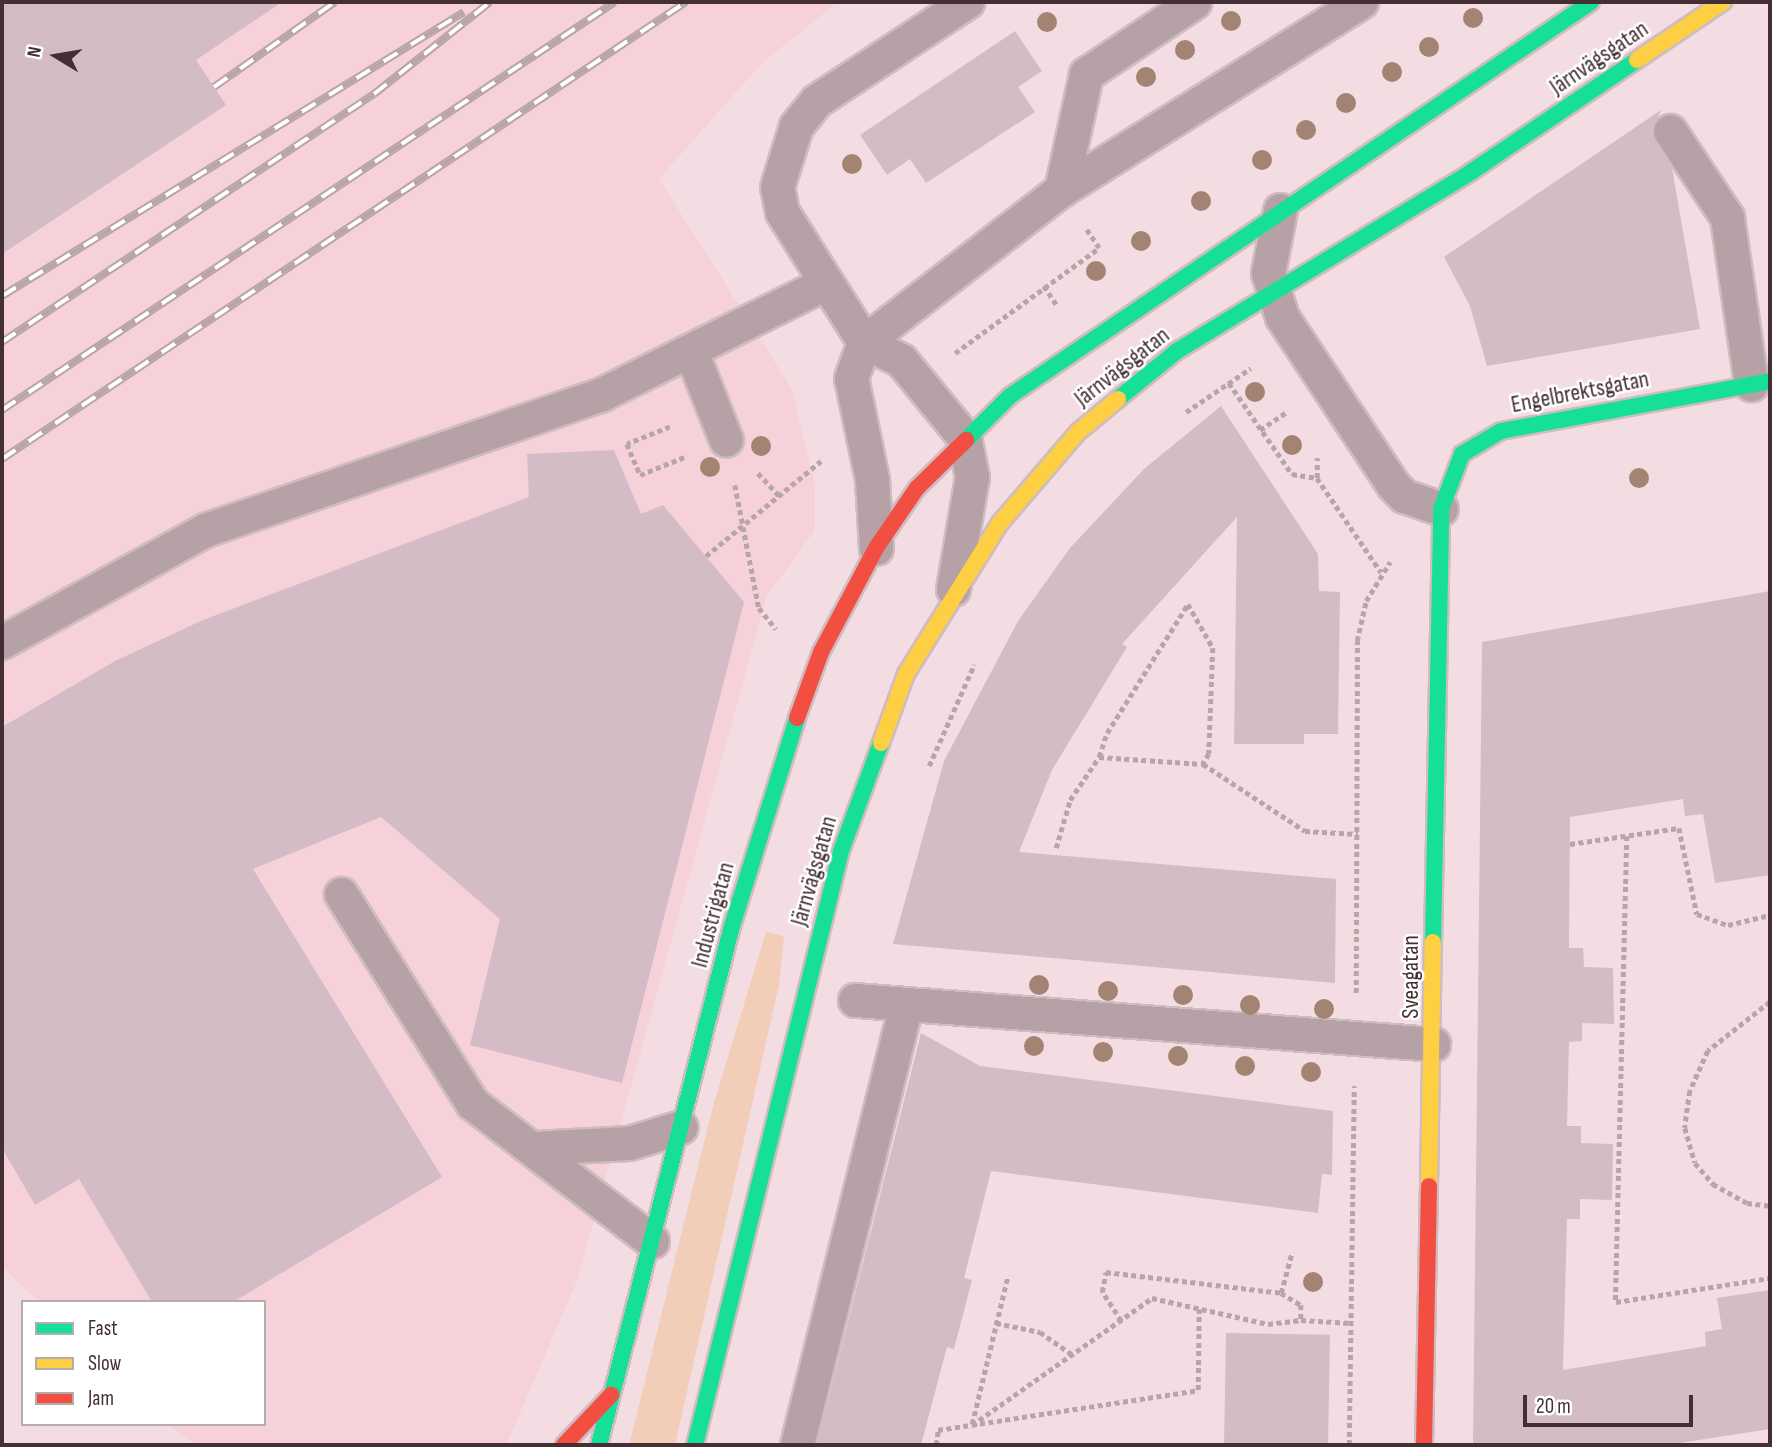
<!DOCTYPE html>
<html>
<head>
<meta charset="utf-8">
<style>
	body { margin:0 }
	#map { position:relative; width:1772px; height:1447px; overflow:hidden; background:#f4dde2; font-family:"Sofia Sans Condensed",sans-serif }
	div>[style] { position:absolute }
	.built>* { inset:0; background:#f6d1da }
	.green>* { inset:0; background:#f2ceb9 }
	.building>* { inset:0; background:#d3bcc5; transform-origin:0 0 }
	.path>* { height:4.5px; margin-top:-2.25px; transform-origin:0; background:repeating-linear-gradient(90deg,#b7a6a9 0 5px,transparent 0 8.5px) }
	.roads { filter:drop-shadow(2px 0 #cfbcc0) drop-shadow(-2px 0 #cfbcc0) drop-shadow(0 2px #cfbcc0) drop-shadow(0 -2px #cfbcc0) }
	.lane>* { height:33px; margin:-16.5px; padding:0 16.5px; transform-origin:16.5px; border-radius:16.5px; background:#b5a1a6 }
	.fast>* { height:16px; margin:-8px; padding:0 8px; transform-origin:8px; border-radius:8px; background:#16e098 }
	.slow>* { height:16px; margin:-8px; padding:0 8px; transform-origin:8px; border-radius:8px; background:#ffcf43 }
	.jam>* { height:16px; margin:-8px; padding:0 8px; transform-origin:8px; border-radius:8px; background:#f24e42 }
	.rail>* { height:8px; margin-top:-4px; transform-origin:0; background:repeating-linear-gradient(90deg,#fff 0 16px,#b7a5a8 0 32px); box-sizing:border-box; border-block:2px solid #b7a5a8 }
	.trees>* { width:20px; height:20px; margin:-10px; border-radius:50%; background:#a38472 }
	span { translate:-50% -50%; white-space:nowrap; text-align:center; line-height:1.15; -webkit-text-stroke:5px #fff; paint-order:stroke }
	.street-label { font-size:24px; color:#443034 }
	.frame { position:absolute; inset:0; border:4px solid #443034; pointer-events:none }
	.legend { position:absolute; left:21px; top:1300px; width:245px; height:126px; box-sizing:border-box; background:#fff; border:2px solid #b4acae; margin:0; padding:9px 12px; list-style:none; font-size:21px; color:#443034 }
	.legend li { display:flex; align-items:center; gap:14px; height:35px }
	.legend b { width:35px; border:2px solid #b4acae }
	.north { position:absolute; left:21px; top:21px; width:70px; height:70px; -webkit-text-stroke:5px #fff; paint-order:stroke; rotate:281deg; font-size:19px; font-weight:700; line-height:28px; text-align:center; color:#443034 }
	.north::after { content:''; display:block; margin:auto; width:24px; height:32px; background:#443034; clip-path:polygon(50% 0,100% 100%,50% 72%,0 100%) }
	.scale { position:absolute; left:1523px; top:1395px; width:170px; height:32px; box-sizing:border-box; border:4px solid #443034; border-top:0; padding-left:9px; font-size:21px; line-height:24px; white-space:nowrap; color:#443034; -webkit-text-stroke:5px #fff; paint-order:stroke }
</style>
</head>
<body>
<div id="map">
	<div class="built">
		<div style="clip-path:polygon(2px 2px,838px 2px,762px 63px,659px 179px,792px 389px,815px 486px,815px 530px,767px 596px,577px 1281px,506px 1445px,196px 1445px,168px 1424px,264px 1424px,264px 1302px,39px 1302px,2px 1266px)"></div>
	</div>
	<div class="green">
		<div style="clip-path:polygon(766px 932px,784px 936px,779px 985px,675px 1445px,629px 1445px,713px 1106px)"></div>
	</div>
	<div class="building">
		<div style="clip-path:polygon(2px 2px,282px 2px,196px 60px,226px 105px,2px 254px)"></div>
		<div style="clip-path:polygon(1015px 31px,1042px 71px,1018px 87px,1035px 112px,926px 183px,910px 159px,887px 175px,860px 135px)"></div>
		<div style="clip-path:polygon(1661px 110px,1651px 133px,1672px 168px,1700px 329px,1487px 366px,1470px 306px,1444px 257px)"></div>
		<div style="clip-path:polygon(1221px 406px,1318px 554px,1319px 591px,1340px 592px,1338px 734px,1304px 734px,1304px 744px,1234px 744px,1237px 517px,1122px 644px,1127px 647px,1052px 770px,1019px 852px,1336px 879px,1335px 983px,893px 944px,944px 761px,1018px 621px,1070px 548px,1144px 469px)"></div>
		<div style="clip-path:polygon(614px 450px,641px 514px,663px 505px,744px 602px,622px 1083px,470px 1045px,500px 919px,381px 817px,253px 869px,442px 1177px,233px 1302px,152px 1302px,79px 1179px,35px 1205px,2px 1148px,2px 727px,115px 661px,203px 620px,529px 497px,527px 454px)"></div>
		<div style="clip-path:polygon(1770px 591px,1770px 875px,1715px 883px,1703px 814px,1685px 816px,1683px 799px,1570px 817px,1569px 948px,1583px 948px,1584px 967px,1613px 968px,1614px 1024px,1582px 1023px,1582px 1041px,1569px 1042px,1567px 1126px,1581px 1126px,1581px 1143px,1613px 1144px,1612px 1200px,1580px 1199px,1580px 1219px,1567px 1219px,1563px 1370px,1706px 1346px,1705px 1332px,1722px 1329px,1717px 1298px,1770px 1290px,1770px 1429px,1667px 1445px,1473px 1444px,1482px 642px)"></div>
		<div style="clip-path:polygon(921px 1033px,980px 1066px,1333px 1111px,1332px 1175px,1322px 1174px,1318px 1213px,991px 1171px,964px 1278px,972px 1280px,954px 1349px,947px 1347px,921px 1445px,817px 1445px)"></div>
		<div style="left:1226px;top:1333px;width:104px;height:112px;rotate:1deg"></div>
	</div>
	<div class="path">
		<div style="left:1044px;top:286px;width:22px;rotate:56deg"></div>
		<div style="left:955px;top:353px;width:178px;rotate:-36.1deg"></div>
		<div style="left:1099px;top:248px;width:23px;rotate:-124deg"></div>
		<div style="left:1229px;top:383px;width:111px;rotate:55.3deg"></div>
		<div style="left:1292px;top:474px;width:25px;rotate:9deg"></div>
		<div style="left:1317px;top:478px;width:114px;rotate:55.8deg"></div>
		<div style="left:1186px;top:412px;width:78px;rotate:-34.1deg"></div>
		<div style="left:670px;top:427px;width:46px;rotate:158.4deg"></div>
		<div style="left:627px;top:444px;width:34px;rotate:67deg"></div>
		<div style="left:640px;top:475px;width:48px;rotate:-22.2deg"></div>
		<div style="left:1260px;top:430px;width:34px;rotate:-34deg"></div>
		<div style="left:758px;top:473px;width:33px;rotate:47deg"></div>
		<div style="left:1317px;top:478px;width:20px;rotate:-90deg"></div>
		<div style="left:735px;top:485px;width:125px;rotate:79deg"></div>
		<div style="left:759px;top:608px;width:27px;rotate:51deg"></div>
		<div style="left:706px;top:556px;width:149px;rotate:-39.6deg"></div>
		<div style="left:1099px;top:757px;width:25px;rotate:-72deg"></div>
		<div style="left:1107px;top:733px;width:152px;rotate:-57.9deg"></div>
		<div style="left:1188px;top:604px;width:51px;rotate:60.4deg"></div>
		<div style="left:1213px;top:648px;width:106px;rotate:92.2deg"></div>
		<div style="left:1209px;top:754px;width:12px;rotate:121deg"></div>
		<div style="left:929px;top:766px;width:111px;rotate:-66deg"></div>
		<div style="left:1627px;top:836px;width:466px;rotate:91.4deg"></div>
		<div style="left:1616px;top:1302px;width:156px;rotate:-8.9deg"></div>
		<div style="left:1570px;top:844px;width:110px;rotate:-8.4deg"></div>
		<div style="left:1679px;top:828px;width:88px;rotate:78.2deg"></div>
		<div style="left:1697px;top:914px;width:33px;rotate:20deg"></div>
		<div style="left:1728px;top:925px;width:43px;rotate:-13.4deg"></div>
		<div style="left:1056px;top:848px;width:50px;rotate:-73.7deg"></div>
		<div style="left:1070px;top:800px;width:52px;rotate:-56deg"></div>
		<div style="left:1099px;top:757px;width:104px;rotate:3.9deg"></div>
		<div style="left:1203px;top:764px;width:122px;rotate:33.3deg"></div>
		<div style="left:1305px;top:831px;width:53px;rotate:3.2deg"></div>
		<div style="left:1356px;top:993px;width:352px;rotate:-89.8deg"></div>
		<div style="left:1357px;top:641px;width:41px;rotate:-77.3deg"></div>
		<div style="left:1366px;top:601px;width:46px;rotate:-58.4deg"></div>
		<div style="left:1770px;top:1002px;width:79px;rotate:141.7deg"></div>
		<div style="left:1708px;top:1051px;width:44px;rotate:114.2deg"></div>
		<div style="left:1690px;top:1091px;width:37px;rotate:98deg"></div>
		<div style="left:1685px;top:1128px;width:36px;rotate:74deg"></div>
		<div style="left:1695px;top:1163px;width:28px;rotate:49deg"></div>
		<div style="left:1713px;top:1184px;width:39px;rotate:29deg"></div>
		<div style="left:1747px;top:1203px;width:23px;rotate:7deg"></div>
		<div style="left:1281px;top:1293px;width:42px;rotate:-75deg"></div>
		<div style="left:1121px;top:1321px;width:35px;rotate:-123deg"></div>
		<div style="left:1102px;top:1292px;width:20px;rotate:-79deg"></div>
		<div style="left:1106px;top:1272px;width:176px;rotate:6.8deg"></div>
		<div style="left:1281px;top:1293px;width:23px;rotate:31deg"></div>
		<div style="left:1301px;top:1305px;width:15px;rotate:90deg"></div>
		<div style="left:1301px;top:1320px;width:50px;rotate:3.4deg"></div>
		<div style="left:996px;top:1323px;width:45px;rotate:11.6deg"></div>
		<div style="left:1040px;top:1332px;width:40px;rotate:34.9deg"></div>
		<div style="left:972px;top:1424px;width:153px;rotate:-76.4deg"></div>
		<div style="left:972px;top:1425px;width:220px;rotate:-35.2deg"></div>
		<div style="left:1152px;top:1298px;width:119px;rotate:12.6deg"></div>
		<div style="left:1268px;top:1324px;width:33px;rotate:-7deg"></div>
		<div style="left:936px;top:1445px;width:15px;rotate:-82deg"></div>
		<div style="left:938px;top:1430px;width:263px;rotate:-8.7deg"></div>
		<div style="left:1198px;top:1390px;width:81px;rotate:-89.3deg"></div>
		<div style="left:1349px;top:1445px;width:359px;rotate:-89.2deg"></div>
	</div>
	<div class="roads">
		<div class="lane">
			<div style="left:1670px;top:131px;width:103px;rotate:56.5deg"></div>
			<div style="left:1727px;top:217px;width:169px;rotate:81.8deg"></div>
			<div style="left:1061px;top:190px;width:119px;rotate:-77.8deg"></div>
			<div style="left:1086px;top:74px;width:130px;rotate:-33.7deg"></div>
			<div style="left:1280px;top:210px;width:64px;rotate:100.8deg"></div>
			<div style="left:1268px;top:273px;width:46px;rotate:72.3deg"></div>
			<div style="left:1282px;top:317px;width:201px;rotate:56.5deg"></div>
			<div style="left:1393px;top:485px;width:16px;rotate:45deg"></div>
			<div style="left:1404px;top:496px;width:39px;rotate:19deg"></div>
			<div style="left:692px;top:354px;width:92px;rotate:68.4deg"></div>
			<div style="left:876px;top:548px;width:69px;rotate:-93.3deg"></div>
			<div style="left:872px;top:479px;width:103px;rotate:-101.7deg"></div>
			<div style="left:851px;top:378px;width:38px;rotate:-70deg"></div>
			<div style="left:864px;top:342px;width:249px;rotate:-37.7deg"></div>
			<div style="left:1061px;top:190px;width:354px;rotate:-32.1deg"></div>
			<div style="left:953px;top:589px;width:114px;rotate:-80.4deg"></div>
			<div style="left:972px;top:477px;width:41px;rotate:-101.3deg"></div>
			<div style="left:964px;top:437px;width:99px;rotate:-129.3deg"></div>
			<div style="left:901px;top:360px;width:41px;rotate:-154.1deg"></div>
			<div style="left:864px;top:342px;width:154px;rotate:-122.2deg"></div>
			<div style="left:782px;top:212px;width:25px;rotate:-101deg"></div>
			<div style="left:777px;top:187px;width:64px;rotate:-72.7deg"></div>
			<div style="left:796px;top:126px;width:32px;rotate:-51deg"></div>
			<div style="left:816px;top:101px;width:181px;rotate:-33.3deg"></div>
			<div style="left:2px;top:642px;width:232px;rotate:-28.9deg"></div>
			<div style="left:205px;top:530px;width:420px;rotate:-18.9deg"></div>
			<div style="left:602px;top:394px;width:250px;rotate:-26.4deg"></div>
			<div style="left:341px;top:894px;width:247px;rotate:57.9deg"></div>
			<div style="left:472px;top:1103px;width:227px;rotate:37.5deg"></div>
			<div style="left:855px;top:1000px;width:580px;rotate:4.35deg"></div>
			<div style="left:534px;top:1148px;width:95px;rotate:-3deg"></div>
			<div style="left:629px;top:1143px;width:54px;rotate:-17.1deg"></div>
			<div style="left:797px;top:1445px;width:453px;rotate:-76.1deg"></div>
		</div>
		<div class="fast">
			<div style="left:1118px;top:399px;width:76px;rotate:-39.1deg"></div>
			<div style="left:1177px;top:351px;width:344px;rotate:-31.3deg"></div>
			<div style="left:1471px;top:172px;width:200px;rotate:-34deg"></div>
			<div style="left:966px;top:440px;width:62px;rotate:-45deg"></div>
			<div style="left:1010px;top:396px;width:702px;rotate:-34.14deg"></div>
			<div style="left:1433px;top:942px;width:433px;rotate:-88.9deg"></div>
			<div style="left:1441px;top:509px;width:59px;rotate:-69.1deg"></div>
			<div style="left:1462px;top:454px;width:45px;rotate:-30.5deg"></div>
			<div style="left:1501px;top:431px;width:274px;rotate:-10.5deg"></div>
			<div style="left:599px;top:1445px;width:536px;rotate:-75.63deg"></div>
			<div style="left:732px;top:926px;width:218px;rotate:-72.6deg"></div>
			<div style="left:695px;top:1445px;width:612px;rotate:-76.19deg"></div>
			<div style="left:841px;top:851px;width:115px;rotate:-69.7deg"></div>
		</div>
		<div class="slow">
			<div style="left:1637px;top:60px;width:104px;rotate:-34deg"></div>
			<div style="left:881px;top:743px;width:73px;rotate:-70.1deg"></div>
			<div style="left:906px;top:674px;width:178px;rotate:-58.1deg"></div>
			<div style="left:1000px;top:523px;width:120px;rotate:-49.4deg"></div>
			<div style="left:1078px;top:432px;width:52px;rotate:-39.5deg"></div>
			<div style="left:1429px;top:1186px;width:244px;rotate:-89.1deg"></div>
		</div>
		<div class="jam">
			<div style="left:797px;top:718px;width:70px;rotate:-70deg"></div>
			<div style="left:821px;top:652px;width:118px;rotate:-62.1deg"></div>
			<div style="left:876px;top:548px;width:73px;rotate:-55.7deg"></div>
			<div style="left:917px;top:488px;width:69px;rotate:-44.4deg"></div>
			<div style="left:564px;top:1445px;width:69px;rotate:-46.8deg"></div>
			<div style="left:1424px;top:1445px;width:259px;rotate:-88.9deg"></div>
		</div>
	</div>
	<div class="rail">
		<div style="left:214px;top:87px;width:148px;rotate:-35.1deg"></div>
		<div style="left:2px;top:296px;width:542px;rotate:-31.58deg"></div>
		<div style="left:2px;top:342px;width:447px;rotate:-33.7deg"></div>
		<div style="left:374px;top:94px;width:148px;rotate:-38.4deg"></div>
		<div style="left:2px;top:410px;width:736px;rotate:-33.65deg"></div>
		<div style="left:2px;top:459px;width:823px;rotate:-33.75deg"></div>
	</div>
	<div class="trees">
		<div style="left:1473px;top:18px"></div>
		<div style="left:1231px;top:21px"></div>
		<div style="left:1047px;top:22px"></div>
		<div style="left:1429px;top:47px"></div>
		<div style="left:1185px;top:50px"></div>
		<div style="left:1392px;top:72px"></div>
		<div style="left:1146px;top:77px"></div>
		<div style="left:1346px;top:103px"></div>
		<div style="left:1306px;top:130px"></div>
		<div style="left:1262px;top:160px"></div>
		<div style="left:852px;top:164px"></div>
		<div style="left:1201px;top:201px"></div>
		<div style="left:1141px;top:241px"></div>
		<div style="left:1096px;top:271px"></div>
		<div style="left:1255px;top:392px"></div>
		<div style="left:1292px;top:445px"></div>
		<div style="left:761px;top:446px"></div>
		<div style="left:710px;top:467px"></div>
		<div style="left:1639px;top:478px"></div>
		<div style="left:1039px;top:985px"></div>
		<div style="left:1108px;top:991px"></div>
		<div style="left:1183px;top:995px"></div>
		<div style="left:1250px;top:1005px"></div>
		<div style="left:1324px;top:1009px"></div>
		<div style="left:1034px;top:1046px"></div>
		<div style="left:1103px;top:1052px"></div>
		<div style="left:1178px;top:1056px"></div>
		<div style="left:1245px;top:1066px"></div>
		<div style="left:1311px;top:1072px"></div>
		<div style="left:1313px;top:1282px"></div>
	</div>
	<div class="street-label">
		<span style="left:1599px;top:58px;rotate:-34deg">Järnvägsgatan</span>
		<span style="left:1122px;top:367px;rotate:-38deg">Järnvägsgatan</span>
		<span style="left:1580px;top:392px;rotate:-11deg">Engelbrektsgatan</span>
		<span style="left:814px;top:871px;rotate:-74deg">Järnvägsgatan</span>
		<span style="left:713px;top:915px;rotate:-75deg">Industrigatan</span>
		<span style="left:1411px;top:977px;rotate:-90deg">Sveagatan</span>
	</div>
	<div class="frame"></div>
	<ul class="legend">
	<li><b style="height:9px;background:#16e098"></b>Fast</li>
	<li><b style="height:9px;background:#ffcf43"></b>Slow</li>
	<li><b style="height:9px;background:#f24e42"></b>Jam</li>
	</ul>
	<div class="north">N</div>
	<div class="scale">20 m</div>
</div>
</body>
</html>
